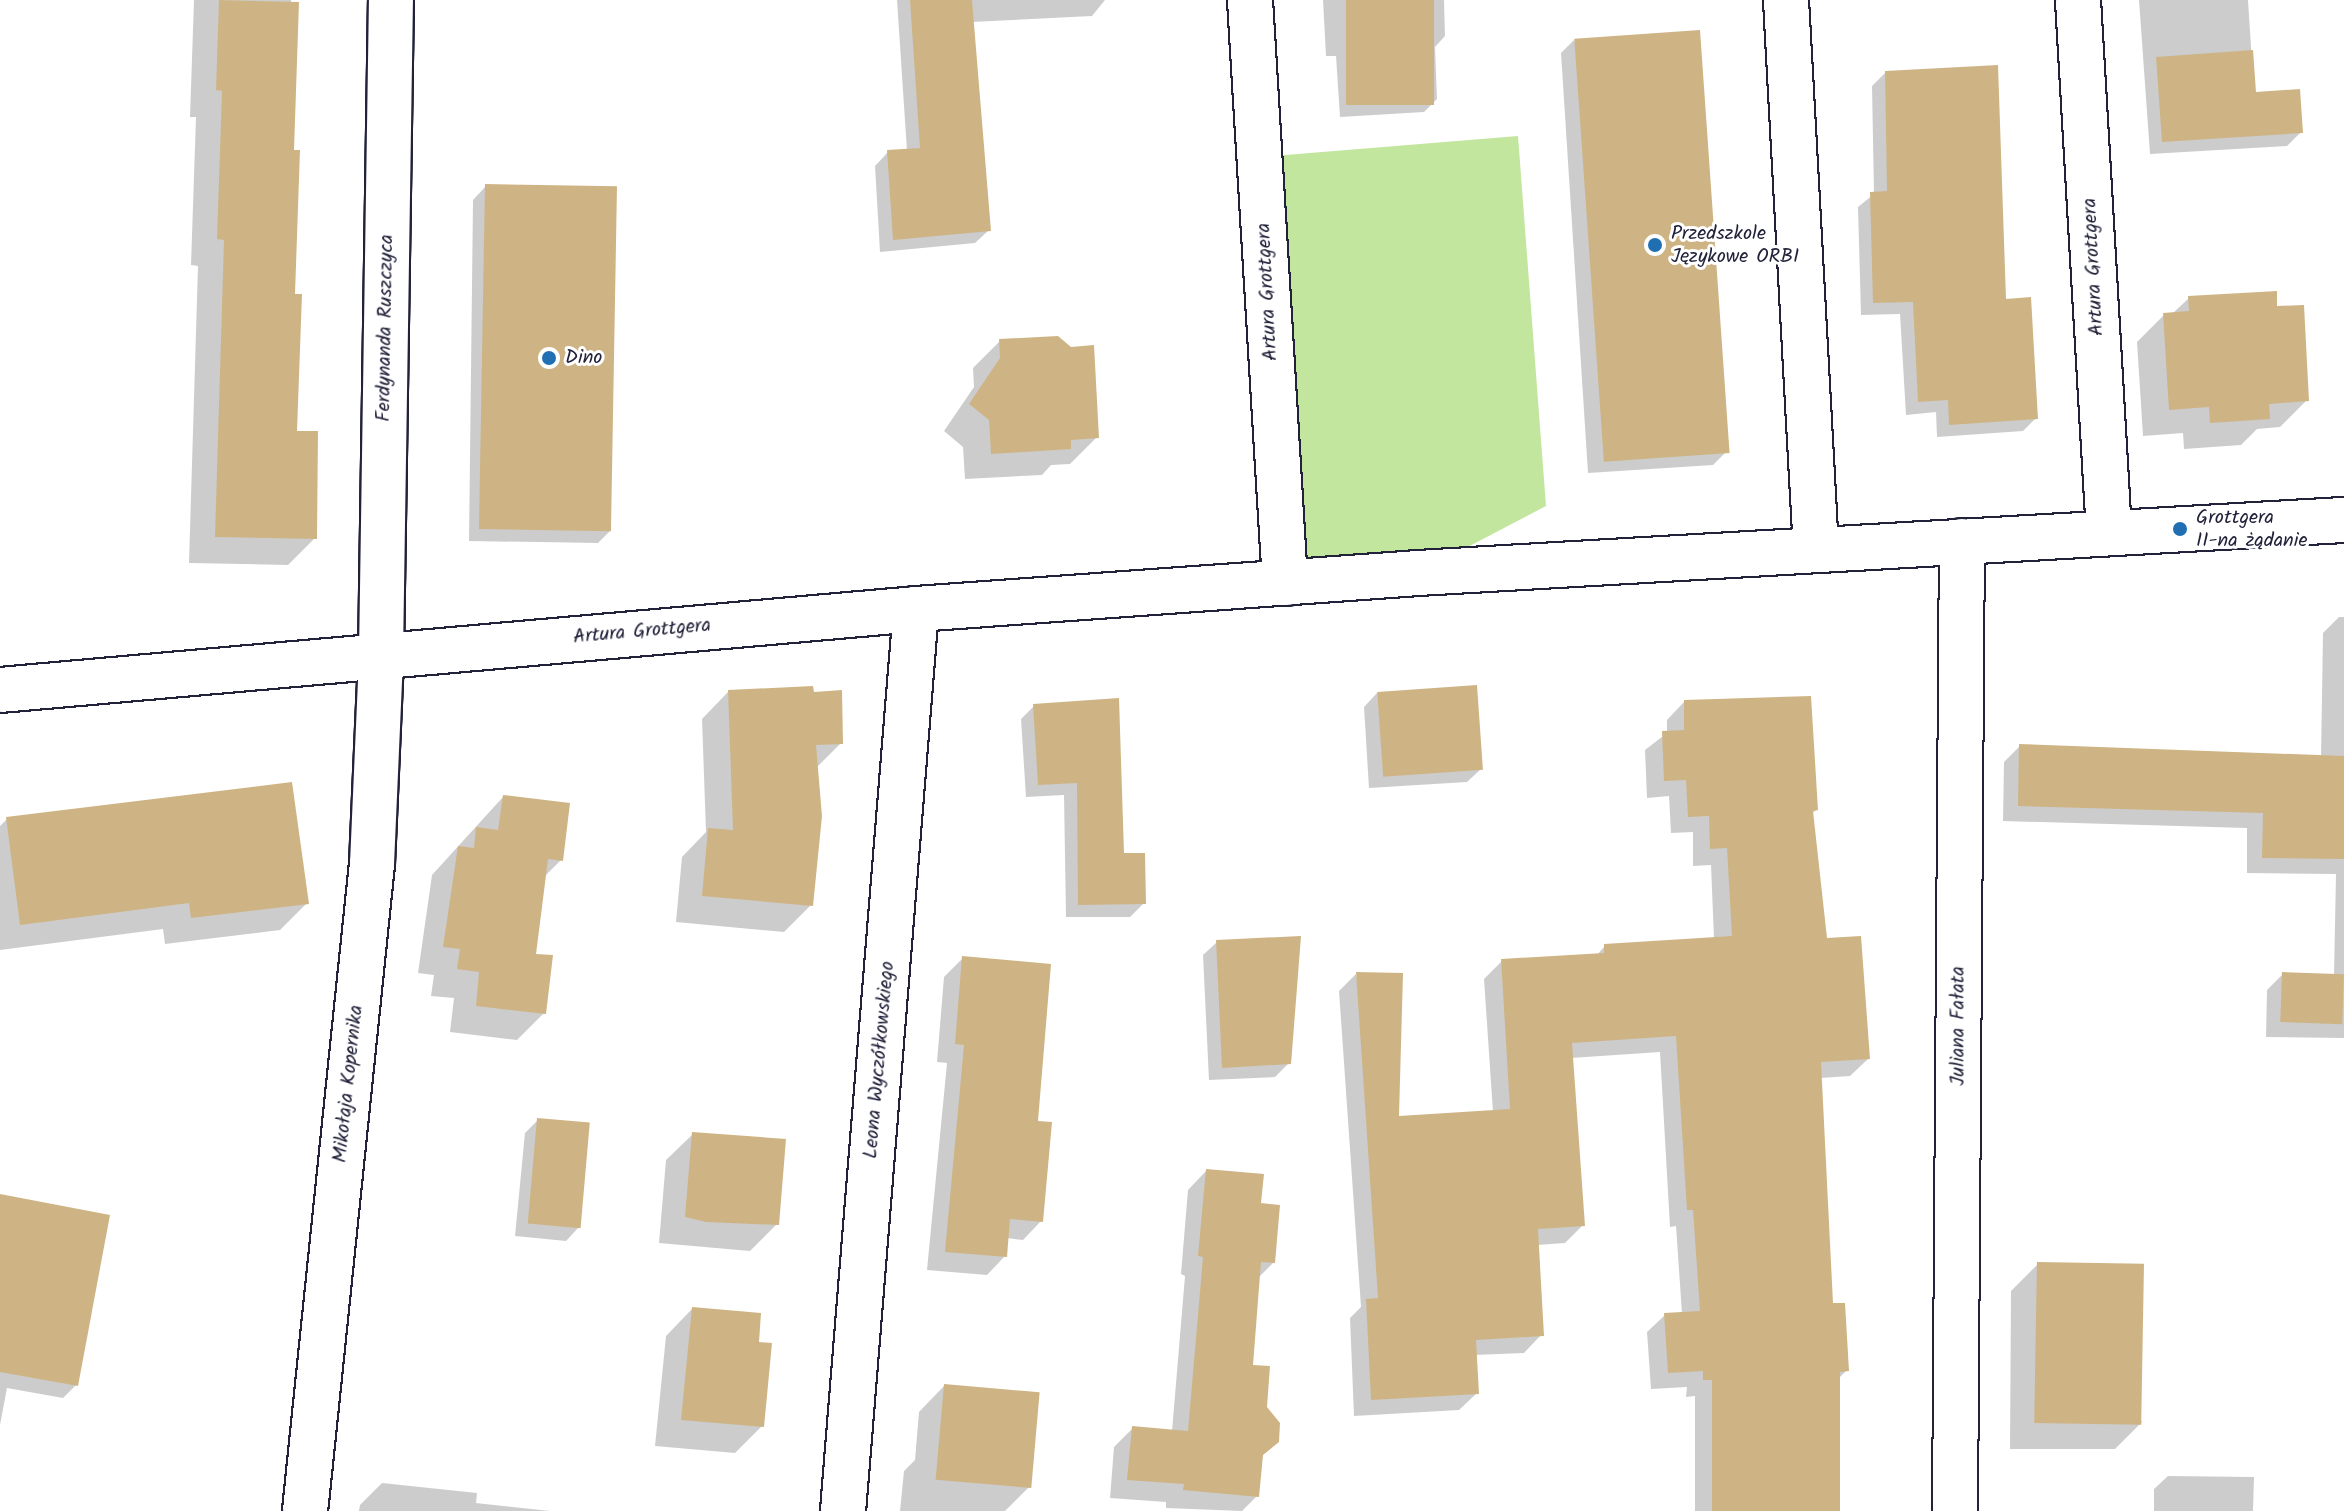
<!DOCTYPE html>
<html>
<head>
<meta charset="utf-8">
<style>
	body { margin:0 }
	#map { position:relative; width:2344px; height:1511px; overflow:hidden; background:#fff; font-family:Kalam,sans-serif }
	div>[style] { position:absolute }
	.green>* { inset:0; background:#c3e69f }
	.shadow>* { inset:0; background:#0003 }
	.building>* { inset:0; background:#ceb484; transform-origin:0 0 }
	.roads { filter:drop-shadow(2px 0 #22223b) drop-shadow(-2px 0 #22223b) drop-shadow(0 2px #22223b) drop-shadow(0 -2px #22223b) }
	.street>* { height:44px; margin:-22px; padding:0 22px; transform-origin:22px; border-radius:22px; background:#fff }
	.secondary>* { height:44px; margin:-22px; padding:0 22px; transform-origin:22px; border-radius:22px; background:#fff }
	.dots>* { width:22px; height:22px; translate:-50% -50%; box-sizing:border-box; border:4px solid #fff; border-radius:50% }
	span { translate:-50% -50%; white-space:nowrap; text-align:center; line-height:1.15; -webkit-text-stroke:6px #fff; paint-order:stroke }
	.poi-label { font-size:20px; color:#22223b }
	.left { translate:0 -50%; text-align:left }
	.street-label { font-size:20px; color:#22223b }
</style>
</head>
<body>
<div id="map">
	<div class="green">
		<div style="clip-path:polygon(1518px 136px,1546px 506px,1418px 573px,1285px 583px,1260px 157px)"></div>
	</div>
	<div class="shadow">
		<div style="clip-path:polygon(194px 0,291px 0,295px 433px,315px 538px,288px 565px,189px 563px,198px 266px,191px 265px,196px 117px,190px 117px)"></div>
		<div style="clip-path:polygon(897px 0,1105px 0,1092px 16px,971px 22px,989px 230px,975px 243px,880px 252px,875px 166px,888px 152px,907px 151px)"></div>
		<div style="clip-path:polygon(1323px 0,1444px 0,1445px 36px,1435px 47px,1437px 99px,1424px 112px,1340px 117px,1336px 56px,1326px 56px)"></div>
		<div style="clip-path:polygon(2139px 0,2248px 0,2254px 94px,2301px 132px,2287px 146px,2150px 154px)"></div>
		<div style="clip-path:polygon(1574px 40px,1726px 452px,1713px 465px,1588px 473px,1561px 53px)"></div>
		<div style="clip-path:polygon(1885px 73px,2004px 301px,2036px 418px,2023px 431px,1937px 437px,1936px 412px,1906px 415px,1900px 314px,1861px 315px,1858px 207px,1874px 194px,1872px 86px)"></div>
		<div style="clip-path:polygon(486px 186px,611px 530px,598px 543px,469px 541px,473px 200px)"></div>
		<div style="clip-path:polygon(2189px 298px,2307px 400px,2280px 427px,2257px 429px,2241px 445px,2184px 449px,2183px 433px,2143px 436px,2137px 342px,2164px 315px,2172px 314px)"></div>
		<div style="clip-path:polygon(1000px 341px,1097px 437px,1070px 464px,1051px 465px,1042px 475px,965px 479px,963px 447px,944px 431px,974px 387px,973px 368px)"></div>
		<div style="clip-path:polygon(2339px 617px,2344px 617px,2344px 1038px,2266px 1037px,2267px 990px,2283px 974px,2334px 975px,2336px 874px,2247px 873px,2247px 828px,2003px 821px,2004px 762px,2020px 746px,2321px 757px,2323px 633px)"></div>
		<div style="clip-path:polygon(728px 692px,841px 743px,816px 768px,811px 905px,784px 932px,676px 922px,682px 857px,706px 832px,702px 719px)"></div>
		<div style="clip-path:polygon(1377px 693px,1481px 769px,1467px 782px,1369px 788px,1364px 707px)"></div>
		<div style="clip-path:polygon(1684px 702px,1816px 810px,1811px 814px,1825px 941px,1868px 1059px,1850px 1076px,1820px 1078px,1831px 1305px,1847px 1370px,1838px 1379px,1838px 1511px,1695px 1511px,1695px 1396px,1686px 1397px,1687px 1387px,1651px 1389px,1647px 1332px,1665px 1315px,1682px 1314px,1676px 1226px,1670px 1227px,1660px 1052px,1571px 1058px,1583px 1225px,1565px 1243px,1537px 1245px,1541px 1335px,1524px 1353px,1474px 1355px,1477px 1393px,1459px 1410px,1354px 1416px,1350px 1318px,1361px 1307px,1339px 991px,1356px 974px,1397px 1118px,1493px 1112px,1484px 979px,1502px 961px,1596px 956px,1605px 946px,1714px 939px,1711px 865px,1693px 866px,1693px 832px,1671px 833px,1669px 796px,1647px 798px,1645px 750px,1667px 733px,1667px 720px)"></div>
		<div style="clip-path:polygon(1034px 706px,1122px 855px,1144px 903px,1130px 917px,1066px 917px,1064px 795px,1026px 797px,1021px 719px)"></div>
		<div style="clip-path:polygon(503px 797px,561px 860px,543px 878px,534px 955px,544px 1013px,517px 1040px,450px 1032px,454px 998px,431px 996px,434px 975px,418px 973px,432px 875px)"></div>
		<div style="clip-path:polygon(7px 819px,307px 903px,280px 930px,165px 944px,163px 929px,0 950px,0 826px)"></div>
		<div style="clip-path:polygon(1217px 942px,1289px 1063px,1275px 1077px,1209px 1080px,1203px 955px)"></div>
		<div style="clip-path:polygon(963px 958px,1036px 1122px,1041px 1221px,1023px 1240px,1007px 1238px,1005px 1256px,987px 1275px,927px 1270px,947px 1063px,937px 1062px,944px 977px)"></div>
		<div style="clip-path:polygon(538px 1120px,579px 1227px,566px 1241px,515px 1236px,525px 1133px)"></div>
		<div style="clip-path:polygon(693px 1134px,777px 1224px,750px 1251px,659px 1243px,666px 1160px)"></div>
		<div style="clip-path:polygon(1206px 1171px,1259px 1204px,1273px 1263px,1258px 1278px,1251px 1367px,1261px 1457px,1257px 1496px,1242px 1511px,1166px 1508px,1166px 1502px,1110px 1498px,1114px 1447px,1133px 1428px,1172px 1431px,1185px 1276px,1181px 1274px,1188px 1190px)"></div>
		<div style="clip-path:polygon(0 1196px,76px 1385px,63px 1398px,7px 1388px,0 1425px)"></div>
		<div style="clip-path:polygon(2038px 1264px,2142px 1422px,2115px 1449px,2010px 1449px,2011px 1291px)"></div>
		<div style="clip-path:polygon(692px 1309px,762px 1426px,735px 1453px,655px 1446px,666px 1336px)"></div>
		<div style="clip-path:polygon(944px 1386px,1029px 1487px,1005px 1511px,900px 1511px,904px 1471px,915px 1460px,919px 1412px)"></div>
		<div style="clip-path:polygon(2168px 1476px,2254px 1477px,2253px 1511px,2154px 1511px,2154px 1489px)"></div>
		<div style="clip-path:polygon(382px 1483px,477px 1493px,476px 1503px,550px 1511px,359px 1511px,360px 1505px)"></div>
	</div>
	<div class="building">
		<div style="clip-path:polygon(219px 0,299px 2px,294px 150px,300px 150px,295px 294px,302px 294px,297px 431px,318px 431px,317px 539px,215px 537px,224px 240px,217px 239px,222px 91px,216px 90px)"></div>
		<div style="clip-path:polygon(910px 0,972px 0,991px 231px,893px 240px,887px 150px,920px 148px)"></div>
		<div style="left:1346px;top:0;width:88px;height:105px"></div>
		<div style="left:1700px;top:30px;width:424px;height:126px;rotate:86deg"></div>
		<div style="clip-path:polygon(2253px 50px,2256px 92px,2300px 89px,2303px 133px,2162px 142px,2156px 57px)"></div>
		<div style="clip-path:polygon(1998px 65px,2006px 299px,2031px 297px,2038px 419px,1949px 425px,1948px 400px,1918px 402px,1913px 302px,1873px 303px,1870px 192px,1887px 191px,1885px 71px)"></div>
		<div style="left:485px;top:184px;width:132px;height:345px;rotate:1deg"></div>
		<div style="clip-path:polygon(2277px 291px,2277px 306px,2304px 305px,2309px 401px,2269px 404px,2270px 419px,2210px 423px,2209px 407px,2169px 410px,2163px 313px,2189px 311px,2188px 296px)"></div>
		<div style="clip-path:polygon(1058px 336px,1071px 347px,1094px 345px,1099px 438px,1071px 440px,1071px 449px,991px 454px,989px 420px,969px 404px,1000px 358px,999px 339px)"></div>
		<div style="left:1477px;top:685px;width:85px;height:100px;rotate:86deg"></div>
		<div style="clip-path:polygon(813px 686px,814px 692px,842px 690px,843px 744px,816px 745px,822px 816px,813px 906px,702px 896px,708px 828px,733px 830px,728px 690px)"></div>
		<div style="clip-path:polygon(1811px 696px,1818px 810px,1813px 811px,1827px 938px,1861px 936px,1870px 1059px,1821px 1062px,1833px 1303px,1845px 1303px,1849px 1371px,1840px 1372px,1840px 1511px,1712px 1511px,1712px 1380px,1703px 1380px,1703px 1371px,1668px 1373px,1664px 1313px,1700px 1311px,1693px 1210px,1687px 1210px,1676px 1036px,1572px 1043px,1585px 1226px,1538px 1229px,1544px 1336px,1476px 1340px,1479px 1394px,1371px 1400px,1366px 1299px,1378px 1298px,1356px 972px,1403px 973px,1399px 1116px,1510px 1109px,1501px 959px,1604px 953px,1604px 944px,1732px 936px,1727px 848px,1710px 849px,1709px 816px,1688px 817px,1686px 780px,1664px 781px,1662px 731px,1684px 730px,1684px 700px)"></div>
		<div style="clip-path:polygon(1119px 698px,1124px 853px,1145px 853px,1146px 904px,1078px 905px,1077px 783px,1038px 785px,1033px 704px)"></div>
		<div style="clip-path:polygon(2019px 744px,2344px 756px,2344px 859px,2262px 858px,2263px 813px,2018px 806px)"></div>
		<div style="clip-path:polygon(292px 782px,309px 904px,191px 918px,189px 903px,20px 925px,6px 817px)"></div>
		<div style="clip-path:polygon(503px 795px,570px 803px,563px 861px,548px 859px,542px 907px,536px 954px,553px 955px,546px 1014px,476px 1006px,479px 972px,457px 969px,460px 949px,443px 947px,458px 846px,474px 848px,476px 827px,498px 830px)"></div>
		<div style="clip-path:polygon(1301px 936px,1291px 1064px,1222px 1068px,1216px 940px)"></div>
		<div style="clip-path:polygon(962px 956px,1051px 964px,1038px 1121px,1052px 1122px,1043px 1222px,1010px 1219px,1007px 1257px,945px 1252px,964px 1045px,955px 1044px)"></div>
		<div style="left:2282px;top:972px;width:62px;height:50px;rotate:2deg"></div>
		<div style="left:537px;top:1118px;width:53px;height:106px;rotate:5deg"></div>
		<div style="clip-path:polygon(692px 1132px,786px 1139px,779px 1225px,706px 1222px,685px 1217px)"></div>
		<div style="clip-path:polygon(1206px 1169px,1264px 1174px,1261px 1203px,1280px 1205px,1275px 1263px,1261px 1262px,1253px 1365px,1270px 1366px,1267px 1407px,1280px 1423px,1279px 1442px,1263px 1455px,1259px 1497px,1183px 1490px,1184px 1484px,1127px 1480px,1132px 1426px,1188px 1431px,1203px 1257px,1198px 1256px)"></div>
		<div style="clip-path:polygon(0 1194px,110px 1215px,78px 1386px,0 1372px)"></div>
		<div style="left:2037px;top:1262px;width:107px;height:161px;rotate:1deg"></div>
		<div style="clip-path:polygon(692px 1307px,761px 1313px,759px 1342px,772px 1343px,764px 1427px,681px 1420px)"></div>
		<div style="left:944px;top:1384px;width:96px;height:96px;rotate:5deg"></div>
	</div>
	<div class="roads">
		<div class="street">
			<div style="left:1250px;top:0;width:584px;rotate:86.56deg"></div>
			<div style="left:1786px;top:0;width:551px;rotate:86.88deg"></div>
			<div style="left:2078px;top:0;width:534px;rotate:86.67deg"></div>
			<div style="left:305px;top:1511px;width:650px;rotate:-84.09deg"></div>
			<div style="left:372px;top:864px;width:209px;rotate:-87.5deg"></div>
			<div style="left:381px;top:655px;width:655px;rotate:-89.13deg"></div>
			<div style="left:843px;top:1511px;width:905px;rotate:-85.37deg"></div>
			<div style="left:1955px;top:1511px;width:970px;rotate:-89.59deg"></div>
		</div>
		<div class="secondary">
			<div style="left:0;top:690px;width:920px;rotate:-5.05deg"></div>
			<div style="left:916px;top:609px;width:503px;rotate:-4.1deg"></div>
			<div style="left:1418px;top:573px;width:928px;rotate:-3.28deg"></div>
		</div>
	</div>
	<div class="dots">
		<div style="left:1655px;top:245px;background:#1f6fb2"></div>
		<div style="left:549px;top:358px;background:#1f6fb2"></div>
		<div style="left:2180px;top:529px;background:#1f6fb2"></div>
	</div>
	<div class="poi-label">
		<span class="left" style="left:1671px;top:246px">Przedszkole<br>Językowe ORBI</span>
		<span class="left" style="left:565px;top:358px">Dino</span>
		<span class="left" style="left:2196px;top:530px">Grottgera<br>II-na żądanie</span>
	</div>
	<div class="street-label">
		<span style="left:2094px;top:267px;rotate:-93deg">Artura Grottgera</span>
		<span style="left:1268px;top:292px;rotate:-93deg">Artura Grottgera</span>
		<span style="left:386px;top:328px;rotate:-89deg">Ferdynanda Ruszczyca</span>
		<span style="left:642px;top:632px;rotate:-5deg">Artura Grottgera</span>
		<span style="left:1959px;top:1026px;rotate:-90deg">Juliana Fałata</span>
		<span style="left:880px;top:1060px;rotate:-85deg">Leona Wyczółkowskiego</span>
		<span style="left:349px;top:1084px;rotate:-84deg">Mikołaja Kopernika</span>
	</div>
</div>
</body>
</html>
